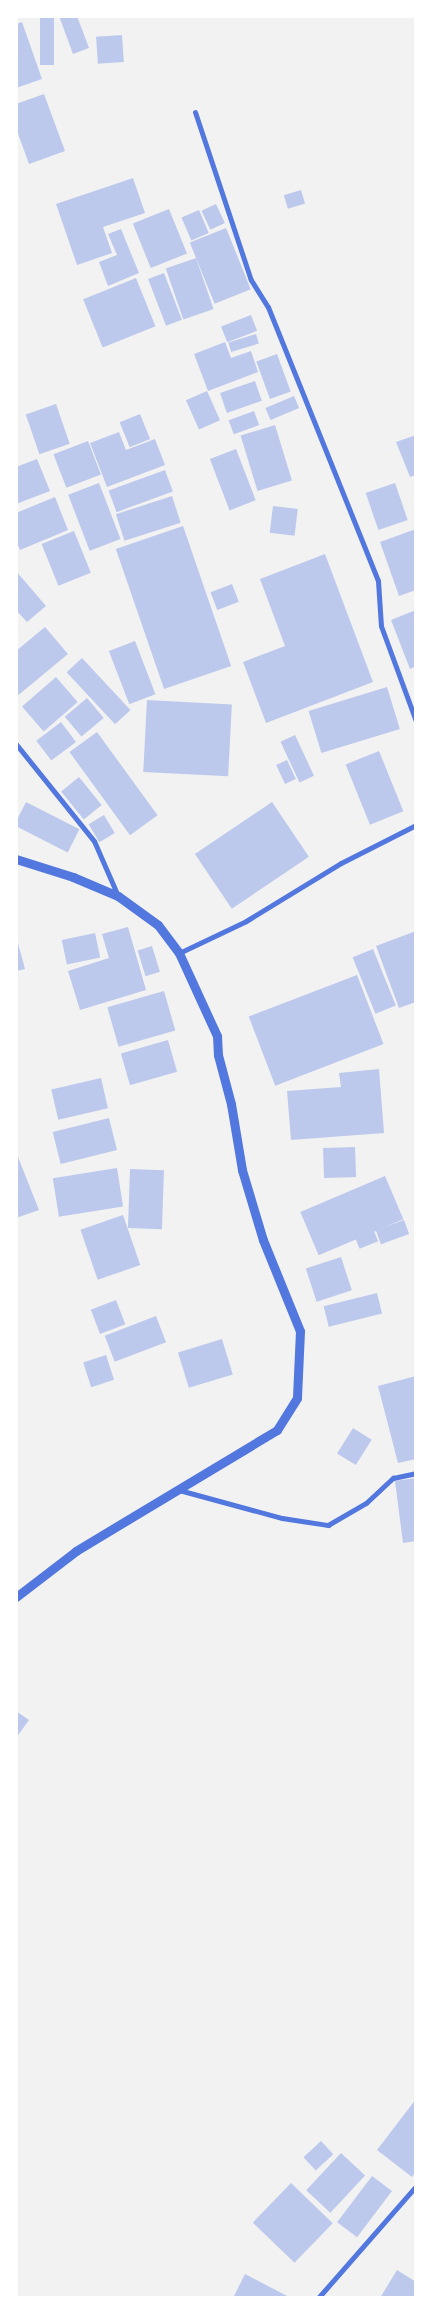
<!DOCTYPE html>
<html>
<head>
<meta charset="utf-8">
<style>
	body { margin:0 }
	#map { position:relative; width:432px; height:2314px; overflow:hidden; background:#f2f2f2; font-family:"Roboto Condensed",sans-serif }
	div>[style] { position:absolute }
	.building>* { inset:0; background:#bdc9ec; transform-origin:0 0 }
	.minor>* { height:5px; margin:-2.5px; padding:0 2.5px; transform-origin:2.5px; border-radius:2.5px; background:#5277de }
	.tertiary>* { height:9px; margin:-4.5px; padding:0 4.5px; transform-origin:4.5px; border-radius:4.5px; background:#5277de }
	span { translate:-50% -50%; white-space:nowrap; text-align:center; line-height:1.15; -webkit-text-stroke:4px #fff; paint-order:stroke }
	.frame { position:absolute; inset:0; border:18px solid #fff; pointer-events:none }
</style>
</head>
<body>
<div id="map">
	<div class="building">
		<div style="left:40px;top:16px;width:14px;height:49px"></div>
		<div style="clip-path:polygon(59px 16px,77px 16px,89px 48px,73px 54px)"></div>
		<div style="clip-path:polygon(22px 22px,42px 79px,16px 88px,16px 24px)"></div>
		<div style="left:122px;top:35px;width:27px;height:26px;rotate:86deg"></div>
		<div style="clip-path:polygon(44px 94px,65px 151px,29px 164px,16px 128px,16px 104px)"></div>
		<div style="clip-path:polygon(133px 178px,145px 213px,103px 227px,112px 253px,77px 265px,56px 204px)"></div>
		<div style="left:301px;top:190px;width:14px;height:18px;rotate:73deg"></div>
		<div style="left:216px;top:204px;width:21px;height:16px;rotate:65deg"></div>
		<div style="left:169px;top:209px;width:48px;height:39px;rotate:68deg"></div>
		<div style="left:199px;top:210px;width:25px;height:19px;rotate:67deg"></div>
		<div style="left:226px;top:228px;width:66px;height:39px;rotate:68deg"></div>
		<div style="clip-path:polygon(121px 229px,139px 273px,108px 286px,99px 262px,117px 255px,108px 234px)"></div>
		<div style="left:196px;top:258px;width:54px;height:32px;rotate:71deg"></div>
		<div style="left:164px;top:273px;width:50px;height:17px;rotate:69deg"></div>
		<div style="left:136px;top:278px;width:52px;height:57px;rotate:68deg"></div>
		<div style="left:251px;top:315px;width:17px;height:32px;rotate:69deg"></div>
		<div style="left:256px;top:334px;width:10px;height:29px;rotate:73deg"></div>
		<div style="clip-path:polygon(225px 342px,231px 358px,251px 351px,258px 372px,208px 391px,194px 354px)"></div>
		<div style="left:277px;top:354px;width:40px;height:22px;rotate:70deg"></div>
		<div style="left:255px;top:381px;width:21px;height:37px;rotate:71deg"></div>
		<div style="left:207px;top:391px;width:32px;height:23px;rotate:66deg"></div>
		<div style="left:294px;top:396px;width:13px;height:31px;rotate:67deg"></div>
		<div style="left:56px;top:404px;width:42px;height:32px;rotate:71deg"></div>
		<div style="left:254px;top:411px;width:15px;height:27px;rotate:70deg"></div>
		<div style="left:140px;top:414px;width:27px;height:22px;rotate:68deg"></div>
		<div style="left:275px;top:425px;width:58px;height:36px;rotate:73deg"></div>
		<div style="clip-path:polygon(119px 432px,126px 450px,155px 439px,165px 465px,107px 487px,90px 443px)"></div>
		<div style="clip-path:polygon(416px 435px,416px 475px,410px 477px,396px 442px)"></div>
		<div style="left:88px;top:441px;width:36px;height:37px;rotate:69deg"></div>
		<div style="left:236px;top:449px;width:55px;height:28px;rotate:69deg"></div>
		<div style="clip-path:polygon(37px 459px,50px 491px,16px 504px,16px 467px)"></div>
		<div style="left:165px;top:470px;width:23px;height:60px;rotate:70deg"></div>
		<div style="left:99px;top:483px;width:60px;height:33px;rotate:69deg"></div>
		<div style="left:395px;top:483px;width:39px;height:31px;rotate:71deg"></div>
		<div style="left:172px;top:496px;width:28px;height:59px;rotate:72deg"></div>
		<div style="clip-path:polygon(55px 497px,68px 530px,20px 550px,16px 541px,16px 513px)"></div>
		<div style="left:273px;top:506px;width:25px;height:27px;rotate:7deg"></div>
		<div style="left:183px;top:526px;width:148px;height:71px;rotate:71deg"></div>
		<div style="clip-path:polygon(416px 529px,416px 590px,399px 596px,380px 542px)"></div>
		<div style="left:74px;top:531px;width:45px;height:35px;rotate:68deg"></div>
		<div style="clip-path:polygon(325px 554px,373px 682px,266px 723px,243px 662px,285px 646px,260px 579px)"></div>
		<div style="clip-path:polygon(16px 571px,46px 606px,27px 622px,16px 610px)"></div>
		<div style="left:232px;top:584px;width:19px;height:23px;rotate:69deg"></div>
		<div style="clip-path:polygon(416px 610px,416px 666px,410px 669px,391px 620px)"></div>
		<div style="clip-path:polygon(45px 627px,68px 654px,16px 697px,16px 651px)"></div>
		<div style="left:135px;top:641px;width:57px;height:28px;rotate:69deg"></div>
		<div style="left:82px;top:658px;width:71px;height:21px;rotate:47deg"></div>
		<div style="left:56px;top:677px;width:33px;height:45px;rotate:49deg"></div>
		<div style="left:387px;top:687px;width:44px;height:82px;rotate:73deg"></div>
		<div style="left:87px;top:698px;width:26px;height:29px;rotate:50deg"></div>
		<div style="left:147px;top:700px;width:85px;height:72px;rotate:3deg"></div>
		<div style="left:61px;top:722px;width:25px;height:31px;rotate:53deg"></div>
		<div style="left:97px;top:732px;width:103px;height:34px;rotate:54deg"></div>
		<div style="left:295px;top:735px;width:45px;height:16px;rotate:65deg"></div>
		<div style="left:379px;top:751px;width:65px;height:36px;rotate:68deg"></div>
		<div style="left:287px;top:760px;width:21px;height:12px;rotate:65deg"></div>
		<div style="left:79px;top:777px;width:36px;height:23px;rotate:51deg"></div>
		<div style="left:26px;top:802px;width:60px;height:26px;rotate:27deg"></div>
		<div style="left:272px;top:802px;width:66px;height:93px;rotate:56deg"></div>
		<div style="left:104px;top:815px;width:21px;height:18px;rotate:59deg"></div>
		<div style="clip-path:polygon(128px 927px,146px 990px,80px 1010px,68px 971px,109px 958px,102px 934px)"></div>
		<div style="clip-path:polygon(416px 931px,416px 1002px,399px 1008px,376px 946px)"></div>
		<div style="left:95px;top:933px;width:25px;height:34px;rotate:78deg"></div>
		<div style="clip-path:polygon(16px 936px,25px 969px,16px 971px)"></div>
		<div style="left:152px;top:946px;width:27px;height:15px;rotate:73deg"></div>
		<div style="left:373px;top:949px;width:61px;height:22px;rotate:68deg"></div>
		<div style="left:357px;top:975px;width:74px;height:116px;rotate:69deg"></div>
		<div style="left:164px;top:991px;width:41px;height:59px;rotate:74deg"></div>
		<div style="left:168px;top:1040px;width:33px;height:49px;rotate:74deg"></div>
		<div style="clip-path:polygon(379px 1069px,384px 1133px,291px 1140px,287px 1091px,341px 1087px,339px 1073px)"></div>
		<div style="left:101px;top:1078px;width:31px;height:51px;rotate:77deg"></div>
		<div style="left:109px;top:1118px;width:33px;height:58px;rotate:76deg"></div>
		<div style="left:355px;top:1147px;width:30px;height:32px;rotate:88deg"></div>
		<div style="clip-path:polygon(16px 1152px,39px 1210px,16px 1218px)"></div>
		<div style="left:117px;top:1168px;width:39px;height:65px;rotate:81deg"></div>
		<div style="left:130px;top:1169px;width:34px;height:59px;rotate:2deg"></div>
		<div style="left:385px;top:1176px;width:47px;height:92px;rotate:67deg"></div>
		<div style="left:123px;top:1215px;width:53px;height:45px;rotate:71deg"></div>
		<div style="left:404px;top:1220px;width:15px;height:30px;rotate:70deg"></div>
		<div style="left:374px;top:1231px;width:11px;height:20px;rotate:68deg"></div>
		<div style="left:341px;top:1257px;width:35px;height:37px;rotate:72deg"></div>
		<div style="left:377px;top:1293px;width:21px;height:55px;rotate:76deg"></div>
		<div style="left:116px;top:1300px;width:26px;height:27px;rotate:69deg"></div>
		<div style="left:156px;top:1316px;width:28px;height:55px;rotate:69deg"></div>
		<div style="left:222px;top:1339px;width:37px;height:46px;rotate:73deg"></div>
		<div style="left:106px;top:1355px;width:26px;height:24px;rotate:72deg"></div>
		<div style="clip-path:polygon(416px 1376px,416px 1459px,398px 1463px,378px 1386px)"></div>
		<div style="left:353px;top:1428px;width:22px;height:30px;rotate:32deg"></div>
		<div style="clip-path:polygon(416px 1478px,416px 1541px,403px 1543px,395px 1481px)"></div>
		<div style="clip-path:polygon(16px 1711px,29px 1720px,16px 1738px)"></div>
		<div style="clip-path:polygon(416px 2099px,416px 2171px,412px 2177px,377px 2150px)"></div>
		<div style="left:321px;top:2141px;width:18px;height:24px;rotate:47deg"></div>
		<div style="left:341px;top:2153px;width:33px;height:51px;rotate:43deg"></div>
		<div style="left:372px;top:2176px;width:25px;height:58px;rotate:37deg"></div>
		<div style="left:291px;top:2183px;width:58px;height:55px;rotate:44deg"></div>
		<div style="clip-path:polygon(397px 2270px,416px 2282px,416px 2298px,380px 2298px)"></div>
		<div style="clip-path:polygon(245px 2274px,291px 2298px,233px 2298px)"></div>
	</div>
	<div class="minor">
		<div style="left:195px;top:112px;width:177px;rotate:71.6deg"></div>
		<div style="left:251px;top:280px;width:32px;rotate:58deg"></div>
		<div style="left:268px;top:307px;width:295px;rotate:68.1deg"></div>
		<div style="left:378px;top:581px;width:45px;rotate:86.2deg"></div>
		<div style="left:381px;top:626px;width:101px;rotate:69.8deg"></div>
		<div style="left:16px;top:744px;width:124px;rotate:51.2deg"></div>
		<div style="left:94px;top:841px;width:60px;rotate:66.4deg"></div>
		<div style="left:179px;top:953px;width:74px;rotate:-25.5deg"></div>
		<div style="left:246px;top:921px;width:111px;rotate:-31.4deg"></div>
		<div style="left:341px;top:863px;width:84px;rotate:-26.9deg"></div>
		<div style="left:179px;top:1490px;width:107px;rotate:15.2deg"></div>
		<div style="left:282px;top:1518px;width:47px;rotate:8.7deg"></div>
		<div style="left:328px;top:1525px;width:44px;rotate:-30.1deg"></div>
		<div style="left:366px;top:1503px;width:37px;rotate:-43deg"></div>
		<div style="left:393px;top:1478px;width:24px;rotate:-12deg"></div>
		<div style="left:318px;top:2298px;width:149px;rotate:-48.8deg"></div>
	</div>
	<div class="tertiary">
		<div style="left:16px;top:859px;width:60px;rotate:17.5deg"></div>
		<div style="left:73px;top:877px;width:49px;rotate:22.9deg"></div>
		<div style="left:118px;top:896px;width:49px;rotate:35.9deg"></div>
		<div style="left:158px;top:925px;width:35px;rotate:53deg"></div>
		<div style="left:179px;top:953px;width:91px;rotate:65.4deg"></div>
		<div style="left:217px;top:1036px;width:19px;rotate:87deg"></div>
		<div style="left:218px;top:1055px;width:51px;rotate:75.1deg"></div>
		<div style="left:231px;top:1104px;width:67px;rotate:80.5deg"></div>
		<div style="left:242px;top:1170px;width:73px;rotate:73.3deg"></div>
		<div style="left:263px;top:1240px;width:98px;rotate:67.9deg"></div>
		<div style="left:300px;top:1331px;width:67px;rotate:92.6deg"></div>
		<div style="left:297px;top:1398px;width:38px;rotate:122deg"></div>
		<div style="left:277px;top:1430px;width:235px;rotate:149deg"></div>
		<div style="left:76px;top:1551px;width:76px;rotate:142.5deg"></div>
	</div>
	<div class="frame"></div>
</div>
</body>
</html>
